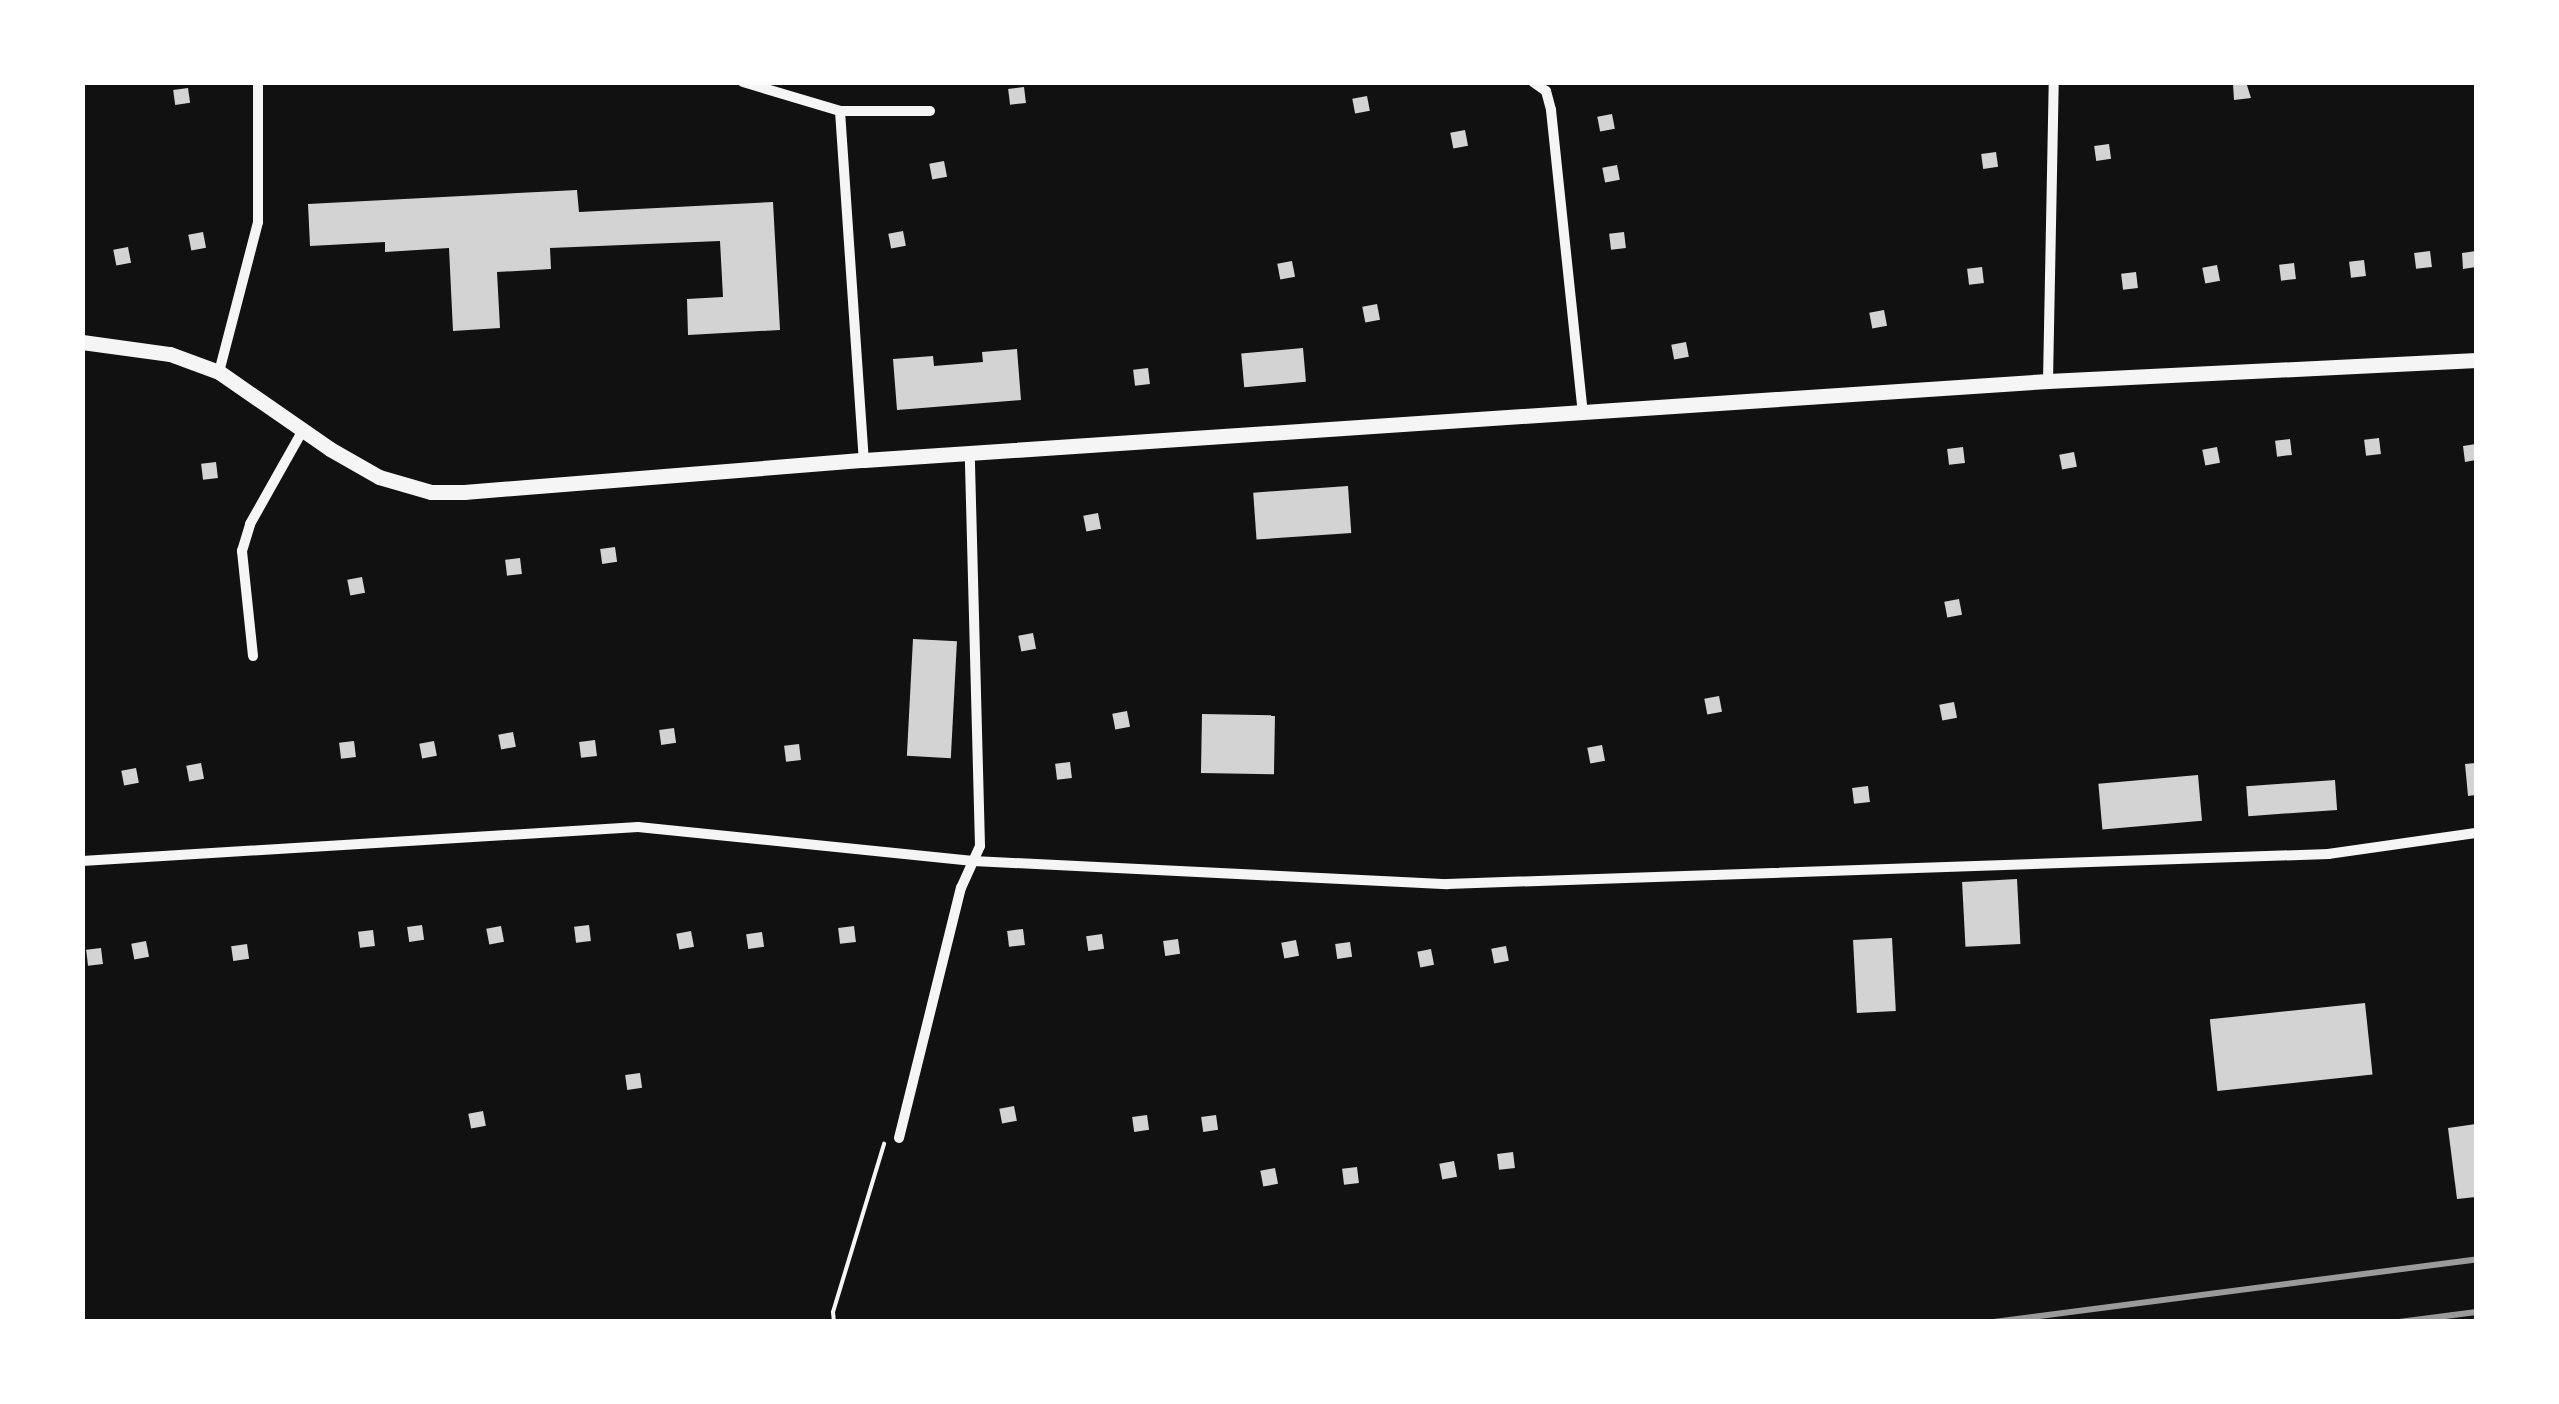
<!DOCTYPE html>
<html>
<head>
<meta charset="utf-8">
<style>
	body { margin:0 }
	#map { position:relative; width:2559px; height:1404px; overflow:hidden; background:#111; font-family:Overpass,sans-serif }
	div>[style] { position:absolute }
	.building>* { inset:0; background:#d3d3d3; transform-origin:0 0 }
	.path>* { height:4px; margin:-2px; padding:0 2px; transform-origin:2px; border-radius:2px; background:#f5f5f5 }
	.minor>* { height:10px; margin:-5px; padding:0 5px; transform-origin:5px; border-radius:5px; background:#f5f5f5 }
	.secondary>* { height:15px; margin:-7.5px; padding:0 7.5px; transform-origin:7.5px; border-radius:7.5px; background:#f5f5f5 }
	.rail>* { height:6px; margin:-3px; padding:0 3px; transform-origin:3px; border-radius:3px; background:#9a9a9a }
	span { translate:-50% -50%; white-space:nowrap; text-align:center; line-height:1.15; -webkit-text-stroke:10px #fff; paint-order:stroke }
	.frame { position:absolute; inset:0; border:85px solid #fff; pointer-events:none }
</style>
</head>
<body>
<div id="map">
	<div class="building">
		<div style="clip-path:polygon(2246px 82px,2251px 98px,2234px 100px,2233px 84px)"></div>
		<div style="left:1024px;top:87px;width:16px;height:16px;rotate:83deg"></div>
		<div style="left:188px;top:88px;width:15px;height:15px;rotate:82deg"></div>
		<div style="left:1367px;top:96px;width:15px;height:15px;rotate:79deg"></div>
		<div style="left:1612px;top:114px;width:15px;height:15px;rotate:79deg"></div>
		<div style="left:1465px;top:130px;width:16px;height:15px;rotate:79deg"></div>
		<div style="left:2109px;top:144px;width:15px;height:15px;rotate:82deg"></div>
		<div style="left:1996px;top:152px;width:15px;height:15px;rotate:82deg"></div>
		<div style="left:944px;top:161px;width:16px;height:15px;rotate:79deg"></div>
		<div style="left:1617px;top:165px;width:15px;height:15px;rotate:79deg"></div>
		<div style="clip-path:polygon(577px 190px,579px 212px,773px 202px,780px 330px,688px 335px,687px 299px,723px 297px,720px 241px,550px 248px,551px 269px,497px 272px,500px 328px,453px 331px,449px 248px,385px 252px,385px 242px,310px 246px,308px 204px)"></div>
		<div style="left:903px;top:231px;width:15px;height:15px;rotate:79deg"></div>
		<div style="left:203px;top:232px;width:16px;height:15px;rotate:79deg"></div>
		<div style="left:1624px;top:232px;width:16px;height:15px;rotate:83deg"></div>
		<div style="left:128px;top:247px;width:16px;height:15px;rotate:79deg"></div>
		<div style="left:2430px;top:251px;width:16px;height:16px;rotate:83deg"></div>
		<div style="clip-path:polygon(2476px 251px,2476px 267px,2463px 269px,2462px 253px)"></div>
		<div style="left:2364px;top:260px;width:16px;height:15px;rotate:83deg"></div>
		<div style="left:1292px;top:261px;width:16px;height:15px;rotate:79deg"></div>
		<div style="left:2294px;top:263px;width:16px;height:15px;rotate:83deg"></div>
		<div style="left:2217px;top:265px;width:16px;height:15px;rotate:79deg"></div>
		<div style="left:1982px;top:267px;width:16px;height:15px;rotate:83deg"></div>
		<div style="left:2136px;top:272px;width:16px;height:15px;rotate:83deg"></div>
		<div style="left:1377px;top:304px;width:16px;height:15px;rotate:79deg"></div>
		<div style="left:1884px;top:310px;width:16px;height:15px;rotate:79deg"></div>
		<div style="left:1686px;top:342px;width:15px;height:15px;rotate:79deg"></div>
		<div style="left:1303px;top:348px;width:34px;height:62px;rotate:85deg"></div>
		<div style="clip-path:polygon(1017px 349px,1021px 400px,897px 410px,893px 359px,933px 356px,934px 366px,983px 362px,982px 352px)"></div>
		<div style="left:1148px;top:368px;width:16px;height:15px;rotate:83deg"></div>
		<div style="left:2379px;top:438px;width:16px;height:15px;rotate:83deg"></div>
		<div style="left:2290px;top:439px;width:16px;height:15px;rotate:83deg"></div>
		<div style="clip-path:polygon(2476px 444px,2476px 460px,2465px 462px,2463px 446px)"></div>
		<div style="left:1963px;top:447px;width:16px;height:16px;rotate:83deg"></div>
		<div style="left:2217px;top:447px;width:16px;height:15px;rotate:79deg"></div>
		<div style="left:2074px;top:452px;width:15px;height:15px;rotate:79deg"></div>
		<div style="left:216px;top:462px;width:16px;height:15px;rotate:83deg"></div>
		<div style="left:1348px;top:486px;width:47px;height:95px;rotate:86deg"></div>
		<div style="left:1098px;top:513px;width:16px;height:15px;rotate:79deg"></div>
		<div style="left:615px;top:547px;width:15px;height:15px;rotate:82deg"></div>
		<div style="left:520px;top:558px;width:16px;height:15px;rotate:83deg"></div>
		<div style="left:362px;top:577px;width:16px;height:15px;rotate:79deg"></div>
		<div style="left:1959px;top:599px;width:16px;height:15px;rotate:79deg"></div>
		<div style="left:1033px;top:633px;width:16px;height:15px;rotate:79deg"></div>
		<div style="left:913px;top:639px;width:44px;height:117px;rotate:3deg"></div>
		<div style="left:1719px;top:696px;width:16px;height:15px;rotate:79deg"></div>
		<div style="left:1954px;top:702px;width:16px;height:15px;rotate:79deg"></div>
		<div style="left:1127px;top:711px;width:16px;height:15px;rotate:79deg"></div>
		<div style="left:1202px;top:714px;width:73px;height:59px;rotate:1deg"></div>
		<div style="left:674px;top:728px;width:15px;height:15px;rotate:82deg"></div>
		<div style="left:513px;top:732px;width:15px;height:15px;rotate:79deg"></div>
		<div style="left:595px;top:740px;width:16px;height:16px;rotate:83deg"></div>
		<div style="left:354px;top:741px;width:16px;height:15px;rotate:83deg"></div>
		<div style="left:434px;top:741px;width:15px;height:15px;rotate:79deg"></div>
		<div style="left:799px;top:744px;width:16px;height:15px;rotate:83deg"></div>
		<div style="left:1602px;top:745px;width:16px;height:15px;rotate:79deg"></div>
		<div style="left:1070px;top:762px;width:16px;height:15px;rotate:83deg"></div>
		<div style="left:201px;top:763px;width:16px;height:15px;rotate:79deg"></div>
		<div style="clip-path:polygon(2476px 763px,2476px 795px,2468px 796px,2465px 764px)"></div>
		<div style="left:136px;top:768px;width:15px;height:15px;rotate:79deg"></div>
		<div style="left:2198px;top:775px;width:46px;height:100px;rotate:85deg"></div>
		<div style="left:2335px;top:780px;width:30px;height:89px;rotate:86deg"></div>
		<div style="left:1868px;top:786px;width:16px;height:16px;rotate:83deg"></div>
		<div style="left:2017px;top:879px;width:65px;height:55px;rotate:87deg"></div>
		<div style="left:422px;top:925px;width:15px;height:15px;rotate:82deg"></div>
		<div style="left:589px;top:925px;width:16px;height:15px;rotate:83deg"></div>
		<div style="left:501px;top:926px;width:16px;height:15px;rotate:79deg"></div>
		<div style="left:854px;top:926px;width:16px;height:16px;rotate:83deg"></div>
		<div style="left:1023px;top:929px;width:16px;height:16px;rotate:83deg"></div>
		<div style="left:373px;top:930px;width:16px;height:15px;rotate:83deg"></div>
		<div style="left:691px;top:931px;width:16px;height:15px;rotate:79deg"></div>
		<div style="left:762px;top:932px;width:15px;height:16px;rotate:82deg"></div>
		<div style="left:1102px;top:934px;width:15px;height:16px;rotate:82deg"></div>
		<div style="left:1892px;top:938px;width:73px;height:39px;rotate:87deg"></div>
		<div style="left:1178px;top:939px;width:15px;height:15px;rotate:82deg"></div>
		<div style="left:1296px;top:940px;width:16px;height:15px;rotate:79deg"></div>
		<div style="left:146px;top:941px;width:16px;height:15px;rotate:79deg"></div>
		<div style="left:1350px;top:942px;width:15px;height:15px;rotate:82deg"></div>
		<div style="left:247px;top:944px;width:15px;height:16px;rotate:82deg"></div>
		<div style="left:1506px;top:946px;width:15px;height:15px;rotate:79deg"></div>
		<div style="left:101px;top:948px;width:16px;height:15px;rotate:83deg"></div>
		<div style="left:1431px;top:949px;width:16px;height:14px;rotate:79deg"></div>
		<div style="left:2365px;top:1003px;width:72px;height:156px;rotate:84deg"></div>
		<div style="left:640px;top:1073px;width:15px;height:15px;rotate:82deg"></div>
		<div style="left:1014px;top:1106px;width:15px;height:15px;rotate:79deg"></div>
		<div style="left:483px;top:1111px;width:15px;height:15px;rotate:79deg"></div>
		<div style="left:1147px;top:1115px;width:15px;height:15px;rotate:82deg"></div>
		<div style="left:1216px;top:1115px;width:15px;height:15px;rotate:82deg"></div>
		<div style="clip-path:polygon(2476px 1124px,2476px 1197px,2457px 1199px,2448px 1128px)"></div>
		<div style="left:1513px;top:1152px;width:16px;height:16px;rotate:83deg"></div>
		<div style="left:1454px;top:1161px;width:16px;height:15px;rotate:79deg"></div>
		<div style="left:1357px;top:1167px;width:16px;height:15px;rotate:83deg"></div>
		<div style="left:1275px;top:1168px;width:16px;height:15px;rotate:79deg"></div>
	</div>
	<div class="path">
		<div style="left:834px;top:1322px;width:10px;rotate:-96deg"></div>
		<div style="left:833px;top:1312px;width:176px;rotate:-73.1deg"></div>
	</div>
	<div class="minor">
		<div style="left:743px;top:82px;width:101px;rotate:16.6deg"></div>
		<div style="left:840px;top:111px;width:90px"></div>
		<div style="left:1533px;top:82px;width:16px;rotate:35deg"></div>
		<div style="left:1546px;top:91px;width:20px;rotate:75deg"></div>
		<div style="left:1551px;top:110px;width:304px;rotate:84deg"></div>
		<div style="left:840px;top:111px;width:350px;rotate:86.1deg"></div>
		<div style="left:219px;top:372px;width:155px;rotate:-75.4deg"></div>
		<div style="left:258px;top:222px;width:140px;rotate:-90deg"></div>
		<div style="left:2048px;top:381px;width:299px;rotate:-88.9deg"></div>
		<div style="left:253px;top:656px;width:106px;rotate:-96deg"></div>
		<div style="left:242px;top:551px;width:28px;rotate:-73deg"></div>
		<div style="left:250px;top:524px;width:108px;rotate:-60.6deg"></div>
		<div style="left:82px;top:861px;width:557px;rotate:-3.5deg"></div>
		<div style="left:638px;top:827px;width:337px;rotate:5.8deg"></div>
		<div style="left:973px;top:861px;width:475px;rotate:2.8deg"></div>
		<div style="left:1447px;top:884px;width:882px;rotate:-1.95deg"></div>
		<div style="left:2328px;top:854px;width:149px;rotate:-8.1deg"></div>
		<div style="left:899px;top:1138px;width:258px;rotate:-76.1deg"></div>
		<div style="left:961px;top:888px;width:46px;rotate:-65.7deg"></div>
		<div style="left:980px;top:846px;width:394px;rotate:-91.5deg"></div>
	</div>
	<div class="secondary">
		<div style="left:82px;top:342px;width:89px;rotate:7.8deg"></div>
		<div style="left:170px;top:354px;width:52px;rotate:20.2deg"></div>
		<div style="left:219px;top:372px;width:135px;rotate:34.7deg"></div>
		<div style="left:330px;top:449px;width:56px;rotate:29.7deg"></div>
		<div style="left:379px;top:477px;width:54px;rotate:16.1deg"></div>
		<div style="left:431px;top:492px;width:33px"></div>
		<div style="left:464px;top:492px;width:401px;rotate:-4.6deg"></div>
		<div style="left:864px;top:460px;width:1187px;rotate:-3.82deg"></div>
		<div style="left:2048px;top:381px;width:429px;rotate:-2.8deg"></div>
	</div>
	<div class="rail">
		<div style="left:1994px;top:1322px;width:486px;rotate:-7.4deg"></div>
		<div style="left:2399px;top:1322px;width:78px;rotate:-7.4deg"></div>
	</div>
	<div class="frame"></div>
</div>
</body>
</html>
